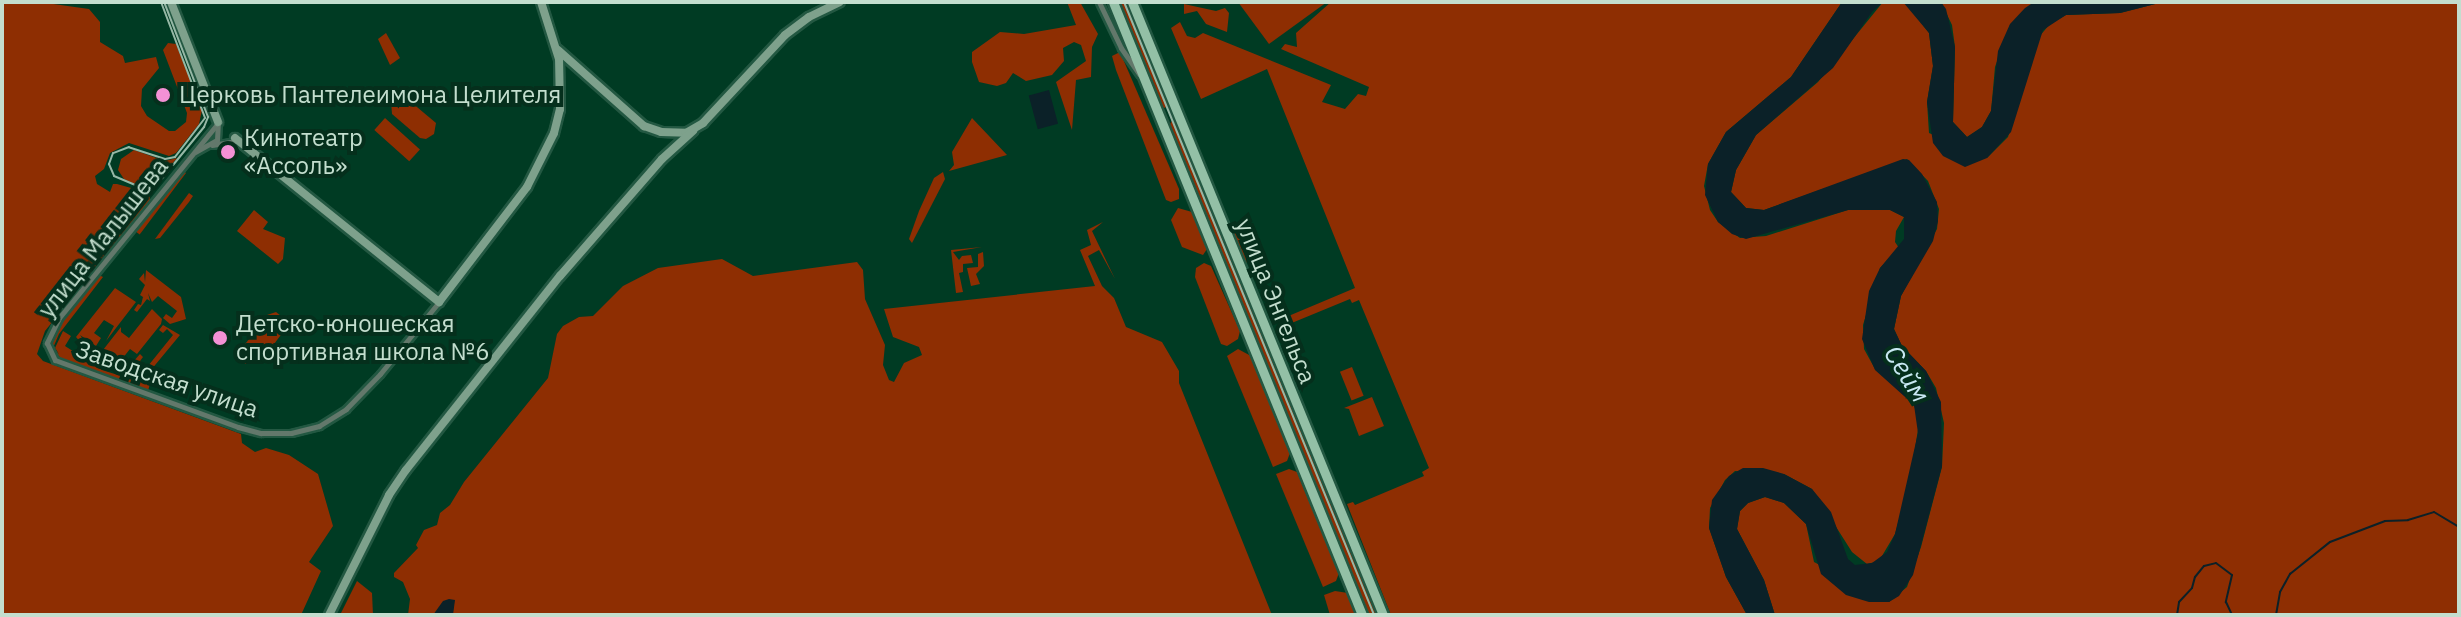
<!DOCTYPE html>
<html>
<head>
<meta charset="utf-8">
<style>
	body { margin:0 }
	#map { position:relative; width:2461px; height:617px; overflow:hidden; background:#003b23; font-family:"IBM Plex Sans",sans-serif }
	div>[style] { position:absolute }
	.green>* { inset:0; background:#8e2e02; transform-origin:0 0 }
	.water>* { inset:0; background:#0b2128; transform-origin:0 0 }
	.stream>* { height:2px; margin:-1px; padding:0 1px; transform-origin:1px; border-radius:1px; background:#0b2128 }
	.roads { filter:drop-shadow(2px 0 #235842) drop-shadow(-2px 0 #235842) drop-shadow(0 2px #235842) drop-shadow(0 -2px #235842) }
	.street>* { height:5px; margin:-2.5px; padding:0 2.5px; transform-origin:2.5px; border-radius:2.5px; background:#63786b }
	.secondary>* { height:8px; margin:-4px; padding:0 4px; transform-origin:4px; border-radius:4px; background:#7ea18c }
	.primary>* { height:9px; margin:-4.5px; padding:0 4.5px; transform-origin:4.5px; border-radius:4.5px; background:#93c0a6 }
	.tram>* { height:2px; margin:-1px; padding:0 1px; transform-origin:1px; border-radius:1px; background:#96b8a6 }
	.dots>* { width:22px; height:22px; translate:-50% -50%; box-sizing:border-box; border:4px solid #052f1c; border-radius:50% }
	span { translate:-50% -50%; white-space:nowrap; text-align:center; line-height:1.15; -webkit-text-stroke:8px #052f1c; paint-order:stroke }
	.poi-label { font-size:24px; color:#c3dece }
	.left { translate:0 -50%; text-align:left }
	.street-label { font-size:24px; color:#c3dece }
	.water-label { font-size:26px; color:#c8e8f2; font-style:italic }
	.frame { position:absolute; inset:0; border:4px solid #c3dece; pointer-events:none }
</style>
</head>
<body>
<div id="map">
	<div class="green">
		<div style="clip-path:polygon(2px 2px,39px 2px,89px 9px,100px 22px,100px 42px,123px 56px,125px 63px,156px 57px,159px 68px,142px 89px,141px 106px,147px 116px,169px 131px,175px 131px,186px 122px,187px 113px,163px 50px,168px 43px,176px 44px,202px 110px,199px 124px,176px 153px,169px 156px,129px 143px,110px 153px,104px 169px,95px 176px,97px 184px,110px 192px,113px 184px,117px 184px,149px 193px,150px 200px,45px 331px,37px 354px,43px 361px,241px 434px,242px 443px,255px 452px,266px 448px,289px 455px,318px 474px,333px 526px,309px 562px,321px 571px,301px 615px,2px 615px)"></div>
		<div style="clip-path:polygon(1067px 2px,1080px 2px,1098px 34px,1092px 47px,1091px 77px,1076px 80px,1072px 130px,1056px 82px,1086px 61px,1081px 45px,1074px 42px,1063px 48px,1064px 61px,1052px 75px,1026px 81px,1013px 73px,1006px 83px,997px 86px,979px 82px,972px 62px,972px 52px,1000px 32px,1024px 34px,1076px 25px)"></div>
		<div style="clip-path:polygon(1117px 2px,1128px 2px,1168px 103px,1165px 108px,1160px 106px)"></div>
		<div style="clip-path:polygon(1238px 2px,1327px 2px,1269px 44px)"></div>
		<div style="clip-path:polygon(1331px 2px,1842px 2px,1791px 77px,1726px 132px,1708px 164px,1704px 186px,1710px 210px,1718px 222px,1740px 238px,1766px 236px,1848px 210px,1890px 210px,1904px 217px,1896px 231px,1895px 242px,1899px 248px,1880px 268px,1863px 325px,1864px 349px,1875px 369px,1905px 394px,1914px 405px,1919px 423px,1910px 480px,1895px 534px,1879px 561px,1867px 564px,1852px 552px,1812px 489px,1784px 474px,1735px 471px,1725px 480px,1710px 508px,1709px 528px,1726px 577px,1747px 615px,1391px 615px,1347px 504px,1353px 502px,1355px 505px,1424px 476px,1422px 472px,1429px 468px,1359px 300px,1352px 303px,1350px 299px,1282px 327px,1283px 331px,1278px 333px,1276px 330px,1282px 327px,1279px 320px,1355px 288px,1267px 69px,1201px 99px,1171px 28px,1180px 22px,1187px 36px,1195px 38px,1203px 33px,1331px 85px,1322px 102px,1345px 109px,1358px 94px,1366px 96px,1369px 87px,1281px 49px,1285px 44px,1297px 47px,1296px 33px)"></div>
		<div style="clip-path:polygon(1883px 2px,1906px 3px,1929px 33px,1933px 66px,1927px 102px,1929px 133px,1987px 158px,2008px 137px,2038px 38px,2050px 24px,2066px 15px,2120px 13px,2163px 2px,2459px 2px,2459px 615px,1775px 615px,1764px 580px,1737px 529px,1740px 511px,1748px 503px,1765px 497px,1784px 503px,1806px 524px,1814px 562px,1889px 602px,1907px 587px,1921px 547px,1942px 467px,1944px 423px,1936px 388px,1926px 371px,1902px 346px,1894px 329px,1901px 296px,1937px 229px,1939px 209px,1928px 181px,1907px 159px,1764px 210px,1746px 208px,1731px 192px,1736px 170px,1756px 135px,1818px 82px)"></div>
		<div style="clip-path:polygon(1941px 2px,2034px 2px,2010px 25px,1995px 67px,1991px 111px,1982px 127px,1967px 137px,1953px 122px,1955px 47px,1952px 25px)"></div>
		<div style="clip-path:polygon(1184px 4px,1216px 11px,1225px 8px,1229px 13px,1227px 32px,1206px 24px,1197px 11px,1184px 14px)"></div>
		<div style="clip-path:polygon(386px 33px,400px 58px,390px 65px,378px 39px)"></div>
		<div style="clip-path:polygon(1120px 52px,1179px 189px,1179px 199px,1171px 202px,1166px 200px,1116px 70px,1112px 56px)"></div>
		<div style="clip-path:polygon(397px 96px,405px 97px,436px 123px,434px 134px,426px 139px,420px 138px,392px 114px,391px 101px)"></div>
		<div style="left:385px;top:118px;width:47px;height:16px;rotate:42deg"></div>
		<div style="clip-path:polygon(972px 118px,1007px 155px,949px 171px,954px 165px,952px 152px)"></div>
		<div style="clip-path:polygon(1172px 121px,1205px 190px,1377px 615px,1368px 615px,1349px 570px,1168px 127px)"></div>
		<div style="clip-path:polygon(134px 150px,165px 161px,177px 158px,161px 177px,151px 171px,160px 179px,151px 188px,155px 179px,146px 173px,140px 181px,141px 187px,124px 179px,118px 170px,121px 159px)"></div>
		<div style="left:182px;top:170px;width:5px;height:77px;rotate:37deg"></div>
		<div style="clip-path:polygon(943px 172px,945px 179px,912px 243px,909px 239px,919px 211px,934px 178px)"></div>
		<div style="clip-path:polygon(189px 193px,193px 196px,189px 202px,160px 238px,155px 239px)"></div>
		<div style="clip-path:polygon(1178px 208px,1192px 212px,1207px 249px,1203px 255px,1182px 247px,1171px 220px)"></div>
		<div style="clip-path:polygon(254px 210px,268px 222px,263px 229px,285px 238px,283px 259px,278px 264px,237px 231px)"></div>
		<div style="clip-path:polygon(1103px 222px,1092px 231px,1115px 279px,1099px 250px,1088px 256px,1102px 286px,1114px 298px,1126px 327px,1162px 342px,1179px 371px,1179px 383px,1272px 615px,408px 615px,410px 599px,403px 582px,394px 577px,394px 573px,418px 548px,416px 545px,424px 530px,437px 525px,440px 513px,450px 505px,464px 482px,548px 378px,557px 334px,563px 326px,579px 317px,593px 316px,623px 286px,658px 268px,722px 259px,753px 276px,857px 262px,863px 270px,865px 299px,885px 345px,883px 365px,889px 380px,894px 382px,904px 363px,922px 355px,919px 347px,893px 337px,884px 309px,1095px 286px,1080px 250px,1091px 245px,1087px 230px)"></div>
		<div style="clip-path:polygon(1230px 227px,1242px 235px,1248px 248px,1246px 265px)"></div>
		<div style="clip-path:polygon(982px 247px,953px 252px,959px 260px,962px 256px,971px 255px,973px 263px,963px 264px,963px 272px,959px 273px,963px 292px,956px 293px,951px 250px)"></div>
		<div style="clip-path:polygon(983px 252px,984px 266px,976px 274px,980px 284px,971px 286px,967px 268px,978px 267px,978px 254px)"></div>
		<div style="clip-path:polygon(1204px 263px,1211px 266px,1240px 331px,1238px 339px,1227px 346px,1221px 344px,1195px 277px,1196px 268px)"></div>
		<div style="clip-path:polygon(146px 270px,181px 297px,186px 319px,170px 324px,163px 318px,166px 314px,172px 318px,177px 311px,158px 296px,152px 302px,148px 293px,150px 301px,147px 299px,137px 312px,134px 310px,138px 304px,141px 305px,143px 297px,146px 299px,140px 295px,145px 285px,139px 279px,144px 273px,145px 282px)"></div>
		<div style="clip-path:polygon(99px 275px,103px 277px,59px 334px,53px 348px,59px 354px,55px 348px,63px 331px,71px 336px,65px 346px,102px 370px,140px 382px,144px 373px,139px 371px,140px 367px,144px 368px,152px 376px,148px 391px,63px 360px,50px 348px,56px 329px)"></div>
		<div style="clip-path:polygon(115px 288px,136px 302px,106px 341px,114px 326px,104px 320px,94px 333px,101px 338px,96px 346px,80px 335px,85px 342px,83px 345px,76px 337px)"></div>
		<div style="clip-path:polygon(152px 309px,162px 319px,161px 324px,137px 354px,130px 349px,122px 359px,103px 350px,121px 327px,121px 332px,129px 338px)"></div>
		<div style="clip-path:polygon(276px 312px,286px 320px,286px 328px,260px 363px,245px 364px,240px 351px,267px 315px)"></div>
		<div style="clip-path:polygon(163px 325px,180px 335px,151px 370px,133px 362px,140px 354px,143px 357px,140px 361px,148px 366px,173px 335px,167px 329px,163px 333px,159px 330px)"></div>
		<div style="clip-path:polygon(1238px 349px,1251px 356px,1290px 453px,1287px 461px,1273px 467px,1227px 356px)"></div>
		<div style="left:1352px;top:367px;width:31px;height:13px;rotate:68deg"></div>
		<div style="clip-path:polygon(1372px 397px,1384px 426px,1359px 436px,1349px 409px,1344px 408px)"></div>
		<div style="clip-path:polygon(1289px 469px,1297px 472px,1339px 573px,1336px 581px,1323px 587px,1276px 474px)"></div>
		<div style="clip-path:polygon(357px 581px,372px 593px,373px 615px,340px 615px)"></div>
		<div style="clip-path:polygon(1335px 591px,1348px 593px,1357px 615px,1330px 615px,1324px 595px)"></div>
	</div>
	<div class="water">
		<div style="clip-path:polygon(1842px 2px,1883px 2px,1872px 12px,1833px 68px,1756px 135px,1736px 170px,1731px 192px,1746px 208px,1764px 210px,1903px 159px,1909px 160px,1922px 174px,1937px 202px,1938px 221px,1933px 241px,1901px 296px,1894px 329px,1902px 346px,1926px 371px,1941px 402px,1942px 466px,1913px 575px,1899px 596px,1889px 602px,1869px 602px,1846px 595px,1821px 574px,1806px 524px,1784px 503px,1765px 497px,1748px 503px,1740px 511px,1737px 529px,1764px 580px,1775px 615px,1747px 615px,1726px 577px,1709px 528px,1712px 500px,1729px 476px,1743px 468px,1763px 468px,1784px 474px,1812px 489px,1831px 512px,1848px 559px,1855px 565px,1872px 563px,1887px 552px,1895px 534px,1918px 433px,1914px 405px,1875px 370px,1862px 339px,1869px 291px,1880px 268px,1904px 239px,1904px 217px,1890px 210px,1848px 210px,1746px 239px,1732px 234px,1718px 222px,1705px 195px,1708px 164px,1726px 132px,1791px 77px)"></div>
		<div style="clip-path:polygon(1903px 2px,1941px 2px,1946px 9px,1955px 47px,1953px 122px,1967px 137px,1982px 127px,1991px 111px,1998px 51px,2010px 24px,2025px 8px,2034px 2px,2163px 2px,2120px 13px,2066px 15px,2043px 30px,2011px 132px,1987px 158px,1965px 167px,1943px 156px,1933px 143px,1927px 102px,1933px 66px,1929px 33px)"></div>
		<div style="left:1049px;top:90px;width:35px;height:21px;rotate:75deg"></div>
		<div style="clip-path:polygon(449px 599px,455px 600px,453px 615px,433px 615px,443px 601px)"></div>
	</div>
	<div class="stream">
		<div style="left:2177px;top:615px;width:13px;rotate:-81deg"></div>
		<div style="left:2179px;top:602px;width:19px;rotate:-47deg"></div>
		<div style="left:2192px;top:588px;width:11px;rotate:-75deg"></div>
		<div style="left:2195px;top:577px;width:14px;rotate:-51deg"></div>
		<div style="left:2204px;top:566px;width:12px;rotate:-14deg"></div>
		<div style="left:2216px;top:563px;width:20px;rotate:37deg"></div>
		<div style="left:2232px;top:575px;width:28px;rotate:103deg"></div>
		<div style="left:2226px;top:602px;width:14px;rotate:65deg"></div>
		<div style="left:2276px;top:615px;width:23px;rotate:-80deg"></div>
		<div style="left:2280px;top:592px;width:21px;rotate:-61deg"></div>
		<div style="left:2290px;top:574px;width:51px;rotate:-38.7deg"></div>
		<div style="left:2330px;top:542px;width:59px;rotate:-20.9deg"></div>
		<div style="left:2385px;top:521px;width:23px;rotate:-2deg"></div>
		<div style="left:2408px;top:520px;width:27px;rotate:-17deg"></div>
		<div style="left:2434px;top:512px;width:29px;rotate:31deg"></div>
	</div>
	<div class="roads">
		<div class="street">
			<div style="left:1099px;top:2px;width:51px;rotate:64.4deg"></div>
			<div style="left:1121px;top:48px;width:32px;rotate:55deg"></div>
			<div style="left:218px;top:123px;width:252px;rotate:129.2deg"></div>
			<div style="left:59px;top:318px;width:28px;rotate:116deg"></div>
			<div style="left:47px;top:343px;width:19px;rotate:65deg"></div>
			<div style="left:55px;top:360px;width:195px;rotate:20.1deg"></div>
			<div style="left:238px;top:427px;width:24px;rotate:15deg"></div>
			<div style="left:261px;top:433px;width:30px"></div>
			<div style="left:291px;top:433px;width:29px;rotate:-14deg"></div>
			<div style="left:319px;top:426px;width:32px;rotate:-32deg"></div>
			<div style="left:346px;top:409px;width:49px;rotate:-45.8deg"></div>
			<div style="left:380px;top:374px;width:93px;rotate:-50.7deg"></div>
			<div style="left:212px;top:145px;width:25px;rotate:-9deg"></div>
			<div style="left:195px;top:152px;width:25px;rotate:-29deg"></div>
			<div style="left:217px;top:140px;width:18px;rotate:-87deg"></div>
		</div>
		<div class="secondary">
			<div style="left:171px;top:2px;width:129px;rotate:68.6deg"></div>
			<div style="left:558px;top:50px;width:115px;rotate:41.5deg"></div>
			<div style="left:644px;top:126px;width:18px;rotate:19deg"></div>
			<div style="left:661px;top:132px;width:25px;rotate:2deg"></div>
			<div style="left:686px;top:133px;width:20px;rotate:-30deg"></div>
			<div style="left:703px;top:123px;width:120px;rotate:-47deg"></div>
			<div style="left:785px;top:35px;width:30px;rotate:-37deg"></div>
			<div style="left:809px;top:17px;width:34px;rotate:-26deg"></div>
			<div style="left:235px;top:138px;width:262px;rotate:38.8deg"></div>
			<div style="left:439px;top:302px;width:145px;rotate:-52.6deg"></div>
			<div style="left:527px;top:187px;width:60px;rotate:-63.4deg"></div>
			<div style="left:554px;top:133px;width:25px;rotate:-76deg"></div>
			<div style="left:560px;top:109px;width:50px;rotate:-91.1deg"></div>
			<div style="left:559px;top:59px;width:60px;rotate:-107.5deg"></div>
			<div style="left:329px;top:615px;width:134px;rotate:-63.4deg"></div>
			<div style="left:389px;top:495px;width:30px;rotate:-56deg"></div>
			<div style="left:406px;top:470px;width:248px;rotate:-51.6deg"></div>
			<div style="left:560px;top:276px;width:155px;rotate:-48.9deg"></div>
			<div style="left:662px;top:159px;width:42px;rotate:-42.1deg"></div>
		</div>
		<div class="primary">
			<div style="left:1113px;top:2px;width:662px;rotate:67.89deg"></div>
			<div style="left:1132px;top:2px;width:662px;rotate:67.73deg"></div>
		</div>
	</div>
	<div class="tram">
		<div style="left:161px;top:2px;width:124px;rotate:69.2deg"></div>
		<div style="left:205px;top:118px;width:49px;rotate:127.6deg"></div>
		<div style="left:175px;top:157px;width:10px;rotate:169deg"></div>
		<div style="left:165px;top:159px;width:38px;rotate:-162deg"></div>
		<div style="left:129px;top:147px;width:17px;rotate:159deg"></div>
		<div style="left:113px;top:153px;width:12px;rotate:110deg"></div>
		<div style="left:109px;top:164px;width:13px;rotate:67deg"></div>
		<div style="left:114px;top:176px;width:34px;rotate:23deg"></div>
		<div style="left:145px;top:189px;width:17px;rotate:-28deg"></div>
		<div style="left:160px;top:181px;width:70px;rotate:-50.8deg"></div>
		<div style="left:204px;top:127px;width:11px;rotate:-68deg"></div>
		<div style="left:208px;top:117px;width:123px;rotate:-110.9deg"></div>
		<div style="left:1124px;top:2px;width:662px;rotate:67.81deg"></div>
	</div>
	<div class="dots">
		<div style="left:163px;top:95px;background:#f391d5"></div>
		<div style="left:228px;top:152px;background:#f391d5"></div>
		<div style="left:220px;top:338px;background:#f391d5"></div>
	</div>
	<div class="poi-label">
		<span class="left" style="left:179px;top:95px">Церковь Пантелеимона Целителя</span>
		<span class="left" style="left:244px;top:152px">Кинотеатр<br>«Ассоль»</span>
		<span class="left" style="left:236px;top:338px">Детско-юношеская<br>спортивная школа №6</span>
	</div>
	<div class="street-label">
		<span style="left:103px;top:238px;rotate:-52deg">улица Малышева</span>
		<span style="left:1276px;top:301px;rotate:68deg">улица Энгельса</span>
		<span style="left:167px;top:379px;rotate:19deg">Заводская улица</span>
	</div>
	<div class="water-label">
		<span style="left:1907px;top:374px;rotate:58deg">Сейм</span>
	</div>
	<div class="frame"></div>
</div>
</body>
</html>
